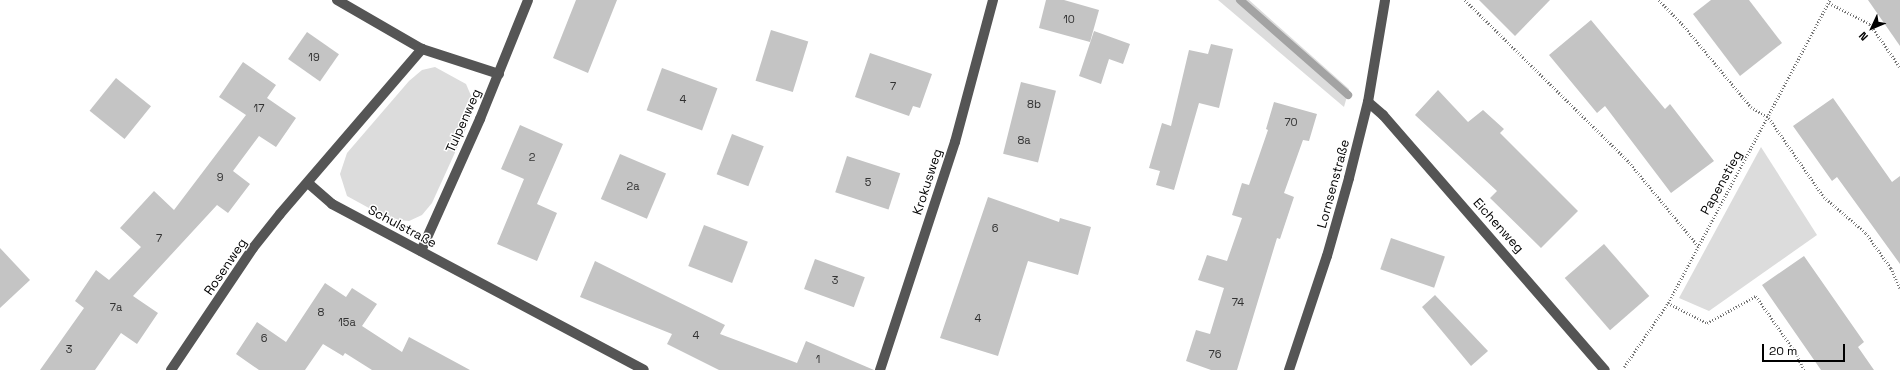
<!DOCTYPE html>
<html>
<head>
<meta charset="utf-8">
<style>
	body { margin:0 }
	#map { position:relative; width:1900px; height:370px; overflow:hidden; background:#fff; font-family:"Space Grotesk",sans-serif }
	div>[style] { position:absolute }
	.green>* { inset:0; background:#dcdcdc }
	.stream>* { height:8px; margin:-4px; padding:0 4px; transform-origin:4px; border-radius:4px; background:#a3a3a3 }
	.building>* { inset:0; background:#c4c4c4; transform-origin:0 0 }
	.path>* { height:2.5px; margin-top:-1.25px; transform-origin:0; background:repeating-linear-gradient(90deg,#777 0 1px,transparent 0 3px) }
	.minor>* { height:10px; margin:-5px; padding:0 5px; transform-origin:5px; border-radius:5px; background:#555 }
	span { translate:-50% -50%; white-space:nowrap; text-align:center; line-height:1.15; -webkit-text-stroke:3px #fff; paint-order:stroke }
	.number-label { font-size:11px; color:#313131 }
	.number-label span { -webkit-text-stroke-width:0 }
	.street-label { font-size:13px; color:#000 }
	.north { position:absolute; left:1852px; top:8px; width:40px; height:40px; -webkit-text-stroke:3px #fff; paint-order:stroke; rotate:226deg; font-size:11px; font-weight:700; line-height:16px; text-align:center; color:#000 }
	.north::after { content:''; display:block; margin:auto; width:14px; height:18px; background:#000; clip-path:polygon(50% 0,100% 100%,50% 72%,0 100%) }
	.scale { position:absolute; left:1762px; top:344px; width:83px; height:18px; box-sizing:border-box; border:2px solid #000; border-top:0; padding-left:5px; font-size:12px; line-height:14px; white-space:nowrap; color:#000; -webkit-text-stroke:3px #fff; paint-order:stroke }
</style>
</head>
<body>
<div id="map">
	<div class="green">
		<div style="clip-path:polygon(1218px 0,1249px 0,1349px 89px,1344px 107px)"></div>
		<div style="clip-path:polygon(435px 67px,466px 84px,472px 98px,473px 113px,432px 203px,422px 215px,409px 221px,389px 219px,347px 196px,340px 174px,347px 153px,409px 81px,422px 70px)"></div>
		<div style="clip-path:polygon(1761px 147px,1817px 235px,1709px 311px,1679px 298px)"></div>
	</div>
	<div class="stream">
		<div style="left:1240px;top:0;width:144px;rotate:41.3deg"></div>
	</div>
	<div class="building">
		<div style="clip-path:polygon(576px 0,617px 0,588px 73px,553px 58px)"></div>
		<div style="clip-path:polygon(1046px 0,1064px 0,1099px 10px,1090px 42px,1039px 28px)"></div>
		<div style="clip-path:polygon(1479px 0,1550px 0,1515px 36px)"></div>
		<div style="clip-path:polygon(1711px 0,1749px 0,1782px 43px,1740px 76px,1693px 14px)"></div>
		<div style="clip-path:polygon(1868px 0,1900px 0,1900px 46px)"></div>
		<div style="clip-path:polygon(1591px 20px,1665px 109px,1670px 104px,1714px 161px,1671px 193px,1605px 106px,1597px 113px,1549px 55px)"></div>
		<div style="left:771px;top:30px;width:39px;height:53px;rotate:17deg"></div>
		<div style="clip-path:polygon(1094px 31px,1130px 44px,1123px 64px,1109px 59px,1101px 84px,1079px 76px)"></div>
		<div style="left:307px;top:32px;width:39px;height:33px;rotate:35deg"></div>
		<div style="clip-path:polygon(1211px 44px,1233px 49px,1219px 108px,1199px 103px,1174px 190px,1156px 185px,1160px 171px,1149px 168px,1162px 123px,1171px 126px,1189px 50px,1208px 54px)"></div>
		<div style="clip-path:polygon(870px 53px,932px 74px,920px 108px,913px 106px,909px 116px,855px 97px)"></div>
		<div style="clip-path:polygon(243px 62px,276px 85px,267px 98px,296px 118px,276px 147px,259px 136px,233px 171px,250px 184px,228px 213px,217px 205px,133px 296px,158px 313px,137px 344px,121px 333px,95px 370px,40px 370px,84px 308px,75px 301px,96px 270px,109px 280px,141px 247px,120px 228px,154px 191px,174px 210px,246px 115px,219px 97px)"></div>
		<div style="left:662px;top:68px;width:59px;height:45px;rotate:20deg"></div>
		<div style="left:116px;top:78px;width:45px;height:42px;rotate:39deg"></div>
		<div style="left:1021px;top:82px;width:36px;height:74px;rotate:14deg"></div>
		<div style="clip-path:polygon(1438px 90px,1468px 122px,1483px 110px,1504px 129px,1500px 133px,1578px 211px,1541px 248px,1490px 198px,1497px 191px,1415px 115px)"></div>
		<div style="clip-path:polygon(1833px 98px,1892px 182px,1900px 176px,1900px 264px,1837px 177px,1832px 181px,1793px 126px)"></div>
		<div style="clip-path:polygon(1274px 102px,1317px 114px,1309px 141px,1303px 140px,1284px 193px,1294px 197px,1280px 239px,1277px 238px,1237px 370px,1211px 370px,1186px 361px,1196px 330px,1210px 334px,1224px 288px,1198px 280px,1207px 255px,1227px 261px,1242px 218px,1232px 215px,1242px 183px,1249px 185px,1268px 130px,1266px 129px)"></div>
		<div style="clip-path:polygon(520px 125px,563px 144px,537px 204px,557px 213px,537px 261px,497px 244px,524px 179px,501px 169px)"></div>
		<div style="left:732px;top:134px;width:34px;height:43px;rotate:21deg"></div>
		<div style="left:620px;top:154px;width:50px;height:49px;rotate:23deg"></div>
		<div style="left:847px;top:156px;width:56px;height:38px;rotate:18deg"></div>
		<div style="clip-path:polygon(988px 197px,1059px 222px,1060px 218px,1091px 227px,1078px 275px,1028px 261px,998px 356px,940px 338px)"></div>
		<div style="left:704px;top:225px;width:47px;height:44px;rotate:21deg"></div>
		<div style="left:1391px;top:238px;width:57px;height:33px;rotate:19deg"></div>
		<div style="left:1604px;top:244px;width:69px;height:52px;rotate:49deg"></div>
		<div style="clip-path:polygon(0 248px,30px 280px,0 308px)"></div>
		<div style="clip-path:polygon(1804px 256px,1864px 342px,1858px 347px,1874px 370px,1821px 370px,1762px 285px)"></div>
		<div style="left:815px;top:259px;width:53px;height:32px;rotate:20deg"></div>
		<div style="clip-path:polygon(595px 261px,725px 325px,720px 334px,797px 363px,806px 341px,874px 370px,719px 370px,667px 344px,672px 334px,580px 297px)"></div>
		<div style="clip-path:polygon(325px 283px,346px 297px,352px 288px,377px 304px,362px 326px,402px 352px,409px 337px,470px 370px,372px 370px,345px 353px,343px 356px,323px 344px,305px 370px,259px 370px,236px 354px,257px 322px,286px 342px)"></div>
		<div style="clip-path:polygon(1435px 295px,1488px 351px,1471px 366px,1422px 307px)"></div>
	</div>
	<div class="path">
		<div style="left:1465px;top:0;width:231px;rotate:44.6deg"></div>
		<div style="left:1629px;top:162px;width:110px;rotate:50.5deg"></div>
		<div style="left:1659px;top:0;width:36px;rotate:46deg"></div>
		<div style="left:1684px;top:26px;width:105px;rotate:50.4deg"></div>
		<div style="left:1751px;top:107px;width:21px;rotate:31deg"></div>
		<div style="left:1769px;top:118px;width:96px;rotate:55.2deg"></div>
		<div style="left:1824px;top:197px;width:55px;rotate:40.6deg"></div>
		<div style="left:1866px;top:233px;width:43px;rotate:54.5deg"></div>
		<div style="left:1891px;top:268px;width:22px;rotate:66deg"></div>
		<div style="left:1829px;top:3px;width:46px;rotate:27.1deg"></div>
		<div style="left:1870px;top:24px;width:52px;rotate:55.1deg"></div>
		<div style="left:1668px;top:303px;width:44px;rotate:27.1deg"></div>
		<div style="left:1707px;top:323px;width:56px;rotate:-28.9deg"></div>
		<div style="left:1756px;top:296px;width:70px;rotate:54.9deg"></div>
		<div style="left:1796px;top:353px;width:19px;rotate:65deg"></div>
		<div style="left:1624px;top:367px;width:78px;rotate:-55.5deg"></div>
		<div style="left:1668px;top:303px;width:344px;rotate:-61.9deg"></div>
	</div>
	<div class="minor">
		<div style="left:337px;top:0;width:98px;rotate:30deg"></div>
		<div style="left:422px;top:49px;width:81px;rotate:18deg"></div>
		<div style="left:1368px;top:102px;width:20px;rotate:41deg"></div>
		<div style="left:1383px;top:115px;width:338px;rotate:49deg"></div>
		<div style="left:308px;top:183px;width:32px;rotate:41deg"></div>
		<div style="left:332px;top:204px;width:353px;rotate:28deg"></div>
		<div style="left:421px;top:251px;width:145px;rotate:-65.9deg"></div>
		<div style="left:480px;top:119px;width:128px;rotate:-68deg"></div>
		<div style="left:171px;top:370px;width:147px;rotate:-56.1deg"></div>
		<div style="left:253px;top:248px;width:43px;rotate:-51.5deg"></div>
		<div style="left:280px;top:214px;width:218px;rotate:-49.3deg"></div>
		<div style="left:880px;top:370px;width:240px;rotate:-71.8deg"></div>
		<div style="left:955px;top:142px;width:147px;rotate:-75deg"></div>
		<div style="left:1289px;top:370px;width:120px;rotate:-71.6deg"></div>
		<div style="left:1327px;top:256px;width:81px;rotate:-74.2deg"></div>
		<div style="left:1349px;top:178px;width:78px;rotate:-76deg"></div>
		<div style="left:1368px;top:102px;width:103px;rotate:-80.5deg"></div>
	</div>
	<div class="number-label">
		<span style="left:1069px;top:19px">10</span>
		<span style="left:314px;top:57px">19</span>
		<span style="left:893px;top:86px">7</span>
		<span style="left:683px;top:99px">4</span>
		<span style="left:1034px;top:104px">8b</span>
		<span style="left:259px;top:108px">17</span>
		<span style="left:1291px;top:122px">70</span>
		<span style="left:1024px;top:140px">8a</span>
		<span style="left:532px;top:157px">2</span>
		<span style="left:220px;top:177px">9</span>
		<span style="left:868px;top:182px">5</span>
		<span style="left:633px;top:186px">2a</span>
		<span style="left:995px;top:228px">6</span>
		<span style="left:159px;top:238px">7</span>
		<span style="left:835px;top:280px">3</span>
		<span style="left:1238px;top:302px">74</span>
		<span style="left:116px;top:307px">7a</span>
		<span style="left:321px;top:312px">8</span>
		<span style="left:978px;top:318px">4</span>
		<span style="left:347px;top:322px">15a</span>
		<span style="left:696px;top:335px">4</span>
		<span style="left:264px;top:338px">6</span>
		<span style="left:69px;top:349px">3</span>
		<span style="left:1215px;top:354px">76</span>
		<span style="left:818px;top:359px">1</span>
	</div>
	<div class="street-label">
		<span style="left:464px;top:121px;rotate:-66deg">Tulpenweg</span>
		<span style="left:928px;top:182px;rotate:-72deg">Krokusweg</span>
		<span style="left:1722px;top:183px;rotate:-61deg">Papenstieg</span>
		<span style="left:1334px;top:184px;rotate:-75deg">Lornsenstraße</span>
		<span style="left:1498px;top:226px;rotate:48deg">Eichenweg</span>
		<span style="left:402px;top:227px;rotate:28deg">Schulstraße</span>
		<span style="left:226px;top:267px;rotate:-56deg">Rosenweg</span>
	</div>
	<div class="north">N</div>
	<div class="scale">20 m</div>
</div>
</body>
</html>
